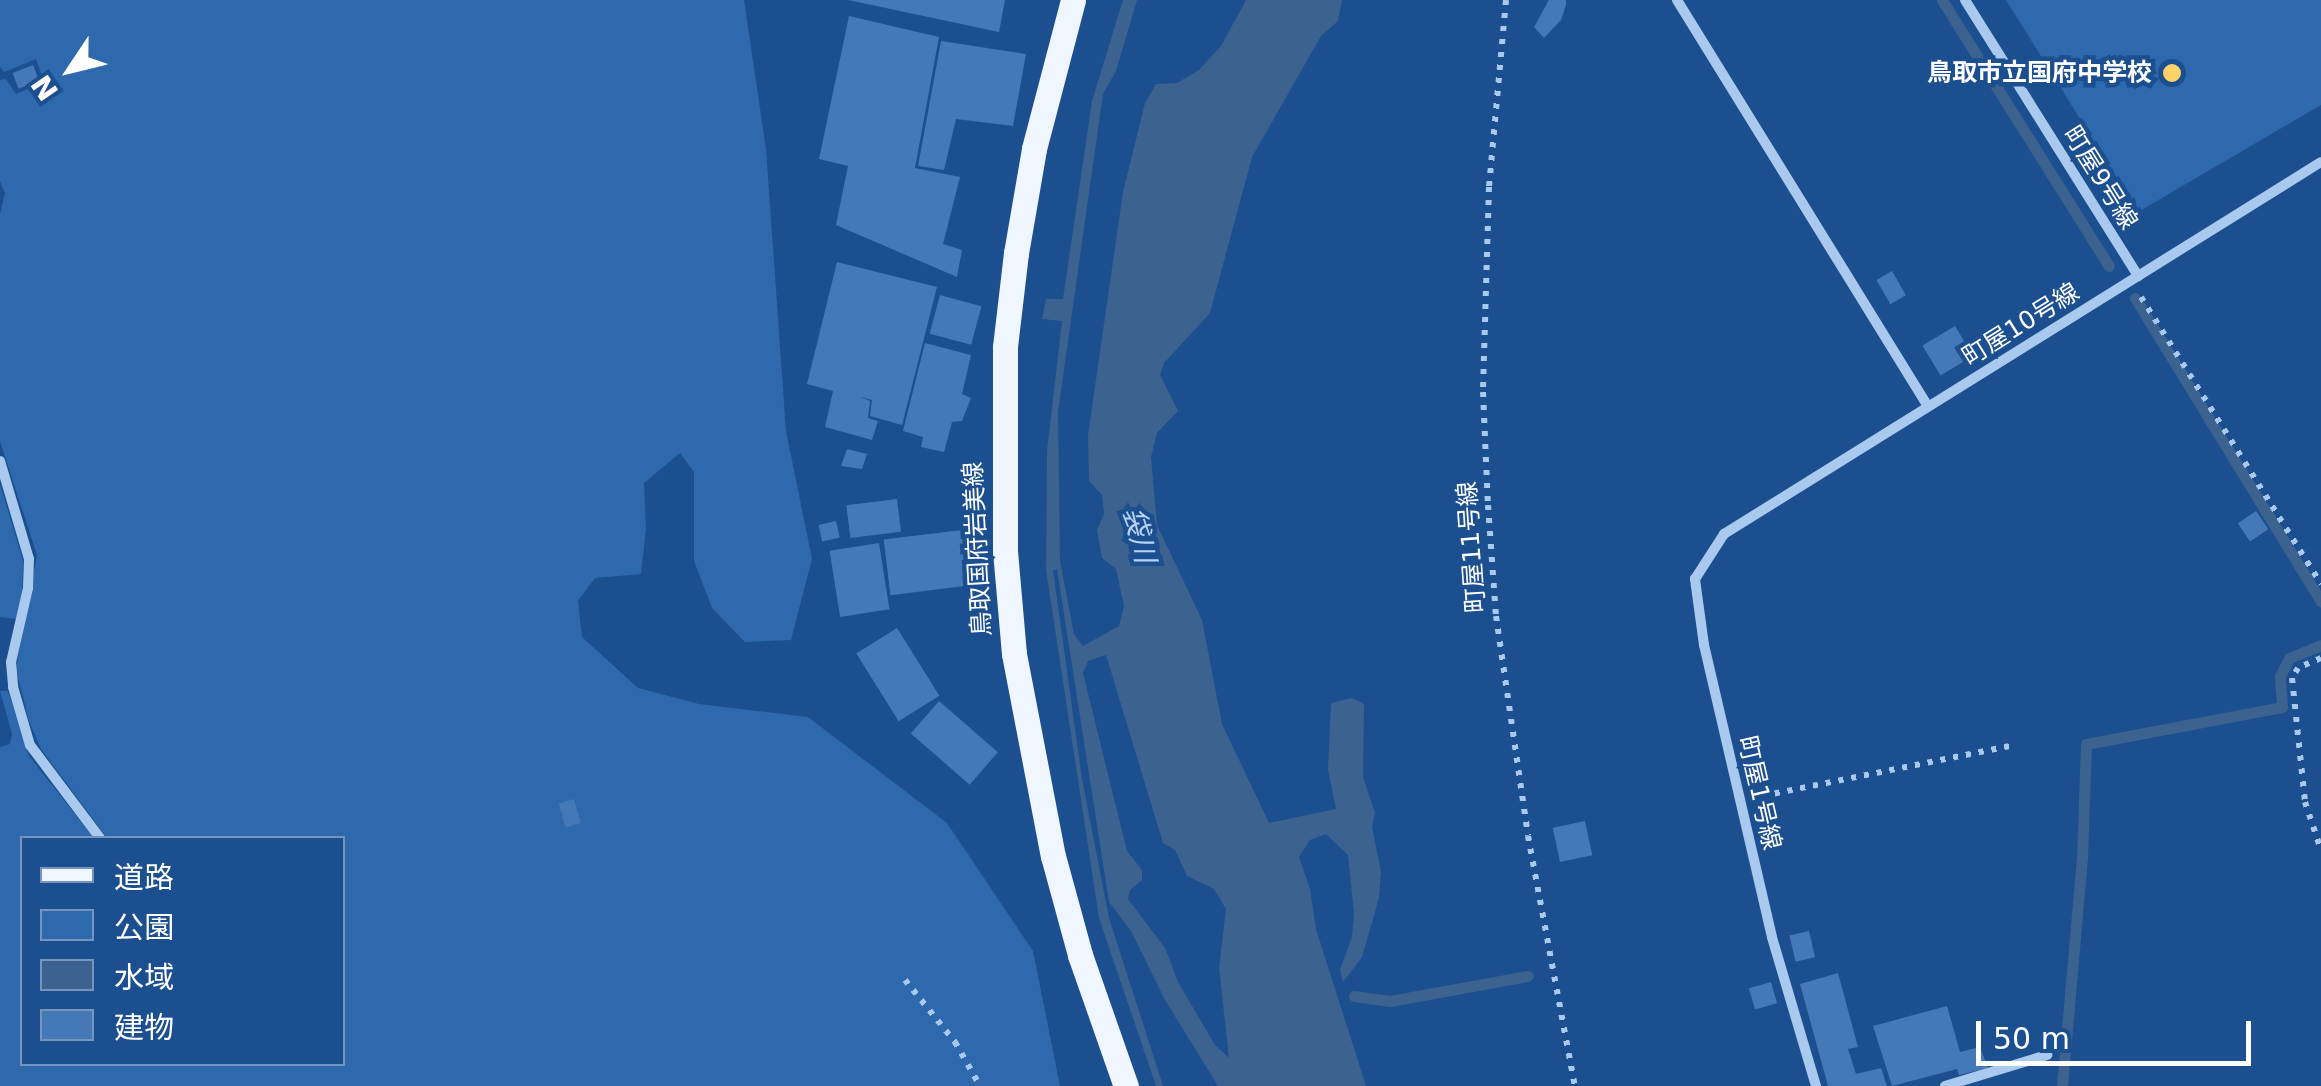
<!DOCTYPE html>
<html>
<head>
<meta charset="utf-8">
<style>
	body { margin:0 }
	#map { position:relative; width:2321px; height:1086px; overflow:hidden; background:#1b4f8f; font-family:"DejaVu Sans","Noto Sans JP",sans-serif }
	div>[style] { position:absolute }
	.green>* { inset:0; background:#2e69ad }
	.water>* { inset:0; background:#3c6290 }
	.stream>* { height:11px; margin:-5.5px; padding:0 5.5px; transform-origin:5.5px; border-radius:5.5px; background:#3c6290 }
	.building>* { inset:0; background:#4478b7; transform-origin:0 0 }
	.path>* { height:6px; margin-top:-3px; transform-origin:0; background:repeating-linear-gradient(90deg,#a9c9ee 0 5px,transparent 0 13px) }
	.minor>* { height:10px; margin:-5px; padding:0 5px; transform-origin:5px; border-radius:5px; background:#a9c9ee }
	.primary>* { height:25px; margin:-12.5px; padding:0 12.5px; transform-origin:12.5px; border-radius:12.5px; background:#f0f6ff }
	.dots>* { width:28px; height:28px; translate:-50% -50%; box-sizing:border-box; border:5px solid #1b4f8f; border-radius:50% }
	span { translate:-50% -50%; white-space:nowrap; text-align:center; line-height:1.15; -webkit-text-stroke:9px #1b4f8f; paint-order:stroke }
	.poi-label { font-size:25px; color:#fff; font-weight:700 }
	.right { translate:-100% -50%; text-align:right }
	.street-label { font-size:25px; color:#fff }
	.water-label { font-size:28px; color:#b5d3f5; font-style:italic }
	.legend { position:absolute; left:20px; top:836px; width:325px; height:230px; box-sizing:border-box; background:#1b4f8f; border:2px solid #7695bc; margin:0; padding:12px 18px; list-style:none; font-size:30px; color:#fff }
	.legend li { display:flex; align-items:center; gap:20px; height:50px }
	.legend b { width:50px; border:2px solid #7695bc }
	.north { position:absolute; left:20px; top:20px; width:100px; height:100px; -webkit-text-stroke:8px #1b4f8f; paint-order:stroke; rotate:235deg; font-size:28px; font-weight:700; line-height:40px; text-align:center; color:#fff }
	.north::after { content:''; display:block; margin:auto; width:35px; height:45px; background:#fff; clip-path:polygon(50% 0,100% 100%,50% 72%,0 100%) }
	.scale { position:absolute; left:1976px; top:1021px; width:275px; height:45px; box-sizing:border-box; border:5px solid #fff; border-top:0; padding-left:12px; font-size:30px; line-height:35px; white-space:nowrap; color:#fff; -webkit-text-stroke:8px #1b4f8f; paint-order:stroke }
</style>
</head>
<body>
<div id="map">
	<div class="green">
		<div style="clip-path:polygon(0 0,744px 0,766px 149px,786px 431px,812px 559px,791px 640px,745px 642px,712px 608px,694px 561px,694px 472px,680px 453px,644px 483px,646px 529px,641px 574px,595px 578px,578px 601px,582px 637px,638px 688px,699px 704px,808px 717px,947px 823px,1033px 951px,1060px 1086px,0 1086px,0 747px,10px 744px,12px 734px,0 691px,8px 691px,29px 756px,94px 838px,22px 838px,22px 1064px,342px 1064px,342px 838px,107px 838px,41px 749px,29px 721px,16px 669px,37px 555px,0 441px,0 214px,5px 193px,0 181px,0 80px,6px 79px,16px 94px,44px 82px,36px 59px,4px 72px,0 67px)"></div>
		<div style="clip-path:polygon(2006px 0,2321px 0,2321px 105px,2138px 212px)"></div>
		<div style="clip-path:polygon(0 484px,23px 561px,22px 597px,16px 619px,0 617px)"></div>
	</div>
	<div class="water">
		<div style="clip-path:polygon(evenodd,1123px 0,1137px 0,1116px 71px,1103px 94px,1058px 412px,1060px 561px,1074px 634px,1083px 646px,1119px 626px,1124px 606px,1116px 569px,1102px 558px,1097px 530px,1104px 514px,1102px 495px,1089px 481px,1088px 435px,1123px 192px,1145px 103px,1156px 84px,1177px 83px,1199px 70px,1221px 46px,1246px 0,1342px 0,1338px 21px,1321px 36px,1252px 157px,1210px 313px,1164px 363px,1160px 375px,1178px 411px,1157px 433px,1151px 457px,1157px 525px,1202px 620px,1222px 724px,1269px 823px,1336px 809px,1328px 770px,1331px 703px,1352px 698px,1364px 704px,1363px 777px,1375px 813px,1372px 827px,1381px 872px,1379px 898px,1362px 957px,1343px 982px,1340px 970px,1352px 937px,1354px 914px,1348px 855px,1326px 834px,1310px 840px,1299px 857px,1310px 889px,1316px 929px,1366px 1086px,1218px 1086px,1165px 1000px,1131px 931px,1109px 902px,1057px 569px,1053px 570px,1082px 779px,1109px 918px,1163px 1086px,1156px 1086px,1099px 918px,1046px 570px,1047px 451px,1062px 321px,1042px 319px,1046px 299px,1063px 299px,1092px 101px,1123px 0,1106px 655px,1163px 843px,1175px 850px,1187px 876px,1214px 889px,1226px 909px,1219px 968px,1229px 1058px,1215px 1045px,1178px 982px,1165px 948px,1128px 899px,1130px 890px,1142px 880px,1142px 870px,1127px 851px,1083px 673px,1088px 661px,1106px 655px)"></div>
	</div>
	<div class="stream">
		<div style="left:1942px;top:0;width:314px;rotate:57.9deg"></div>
		<div style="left:2135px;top:298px;width:356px;rotate:58.5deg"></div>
		<div style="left:1354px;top:996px;width:36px;rotate:8deg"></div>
		<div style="left:1390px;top:1001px;width:140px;rotate:-10.3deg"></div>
		<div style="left:2062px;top:1086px;width:229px;rotate:-85deg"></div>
		<div style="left:2082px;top:858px;width:114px;rotate:-88deg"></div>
		<div style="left:2086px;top:744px;width:199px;rotate:-10.7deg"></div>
		<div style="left:2282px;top:707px;width:31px;rotate:-94deg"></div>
		<div style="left:2280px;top:676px;width:20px;rotate:-63deg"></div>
		<div style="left:2289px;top:658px;width:35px;rotate:-22deg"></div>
	</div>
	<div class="building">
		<div style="clip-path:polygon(848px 0,1005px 0,999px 32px)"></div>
		<div style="clip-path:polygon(1549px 0,1566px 0,1566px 5px,1561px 20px,1544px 38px,1534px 27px)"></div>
		<div style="clip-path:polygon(849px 16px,939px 37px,915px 168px,960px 177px,943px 244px,962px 250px,957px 277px,836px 225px,848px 166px,819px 159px)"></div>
		<div style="clip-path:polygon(941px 41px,1026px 54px,1013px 126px,956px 119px,944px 170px,918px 166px)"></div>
		<div style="left:33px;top:65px;width:17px;height:22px;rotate:69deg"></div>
		<div style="clip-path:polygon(837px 262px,937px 287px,902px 425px,870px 416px,872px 400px,860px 397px,870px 401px,868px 418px,878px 421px,872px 440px,825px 427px,833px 391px,807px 384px)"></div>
		<div style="left:1892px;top:271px;width:28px;height:18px;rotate:60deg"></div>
		<div style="left:940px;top:295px;width:43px;height:40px;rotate:15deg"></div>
		<div style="left:1955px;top:326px;width:35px;height:38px;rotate:59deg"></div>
		<div style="clip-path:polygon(925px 343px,971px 355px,962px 394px,971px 398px,962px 421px,952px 422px,944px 452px,921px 447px,923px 437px,903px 431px)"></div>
		<div style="clip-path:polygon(847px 449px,867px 454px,862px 469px,841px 466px)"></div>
		<div style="left:897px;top:499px;width:33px;height:51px;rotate:83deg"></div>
		<div style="left:2256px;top:511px;width:22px;height:22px;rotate:56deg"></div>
		<div style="left:836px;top:521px;width:17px;height:18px;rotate:77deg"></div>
		<div style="left:970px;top:529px;width:56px;height:87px;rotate:83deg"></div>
		<div style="left:879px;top:543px;width:67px;height:50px;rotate:81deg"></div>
		<div style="left:897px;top:628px;width:80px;height:48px;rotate:58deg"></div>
		<div style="left:939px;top:701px;width:78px;height:43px;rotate:41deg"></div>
		<div style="left:574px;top:799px;width:25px;height:16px;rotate:74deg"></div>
		<div style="left:1585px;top:821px;width:35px;height:33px;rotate:78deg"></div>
		<div style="left:1809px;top:931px;width:27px;height:20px;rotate:77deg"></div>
		<div style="clip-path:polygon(1838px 973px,1858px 1047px,1848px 1049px,1856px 1074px,1881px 1068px,1887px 1086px,1828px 1086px,1800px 984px)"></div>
		<div style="left:1771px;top:982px;width:22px;height:23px;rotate:74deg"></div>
		<div style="clip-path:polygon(1947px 1006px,1960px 1052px,1980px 1047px,1988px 1068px,1959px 1075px,1957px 1069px,1892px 1086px,1873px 1026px)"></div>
	</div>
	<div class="path">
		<div style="left:1506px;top:0;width:188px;rotate:95.2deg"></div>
		<div style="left:1489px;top:187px;width:205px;rotate:91.7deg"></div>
		<div style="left:1483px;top:392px;width:113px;rotate:87.5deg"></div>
		<div style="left:1488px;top:505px;width:111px;rotate:85.9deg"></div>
		<div style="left:1496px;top:616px;width:222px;rotate:81.7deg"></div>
		<div style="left:1528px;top:836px;width:254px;rotate:79.4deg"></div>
		<div style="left:2141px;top:297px;width:339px;rotate:57.9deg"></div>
		<div style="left:2321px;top:658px;width:25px;rotate:157deg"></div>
		<div style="left:2298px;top:668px;width:12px;rotate:121deg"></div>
		<div style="left:2292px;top:678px;width:125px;rotate:84deg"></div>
		<div style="left:2305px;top:802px;width:51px;rotate:71.6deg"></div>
		<div style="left:1762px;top:796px;width:254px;rotate:-11.4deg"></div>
		<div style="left:905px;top:980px;width:80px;rotate:51.1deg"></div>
		<div style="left:955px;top:1042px;width:51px;rotate:60.4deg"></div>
	</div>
	<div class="minor">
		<div style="left:1677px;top:0;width:477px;rotate:58.3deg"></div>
		<div style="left:1965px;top:0;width:326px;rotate:57.9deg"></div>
		<div style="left:0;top:461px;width:102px;rotate:73.5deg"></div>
		<div style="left:29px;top:559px;width:29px;rotate:92deg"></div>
		<div style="left:28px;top:588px;width:76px;rotate:102.9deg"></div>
		<div style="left:11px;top:662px;width:25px;rotate:85deg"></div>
		<div style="left:13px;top:687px;width:60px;rotate:73.7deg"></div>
		<div style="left:30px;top:745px;width:116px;rotate:53deg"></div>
		<div style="left:1816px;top:1086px;width:155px;rotate:-106.5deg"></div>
		<div style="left:1772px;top:937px;width:300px;rotate:-103.1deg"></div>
		<div style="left:1704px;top:645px;width:67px;rotate:-97.8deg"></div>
		<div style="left:1695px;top:579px;width:54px;rotate:-57.2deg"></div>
		<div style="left:1724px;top:534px;width:703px;rotate:-31.93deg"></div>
		<div style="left:1945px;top:1086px;width:107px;rotate:-16.9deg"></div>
	</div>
	<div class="primary">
		<div style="left:1073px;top:0;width:154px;rotate:104.7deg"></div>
		<div style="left:1034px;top:149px;width:106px;rotate:99.8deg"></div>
		<div style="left:1016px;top:253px;width:95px;rotate:96.7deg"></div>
		<div style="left:1005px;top:347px;width:204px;rotate:90deg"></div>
		<div style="left:1005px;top:551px;width:103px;rotate:85deg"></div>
		<div style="left:1014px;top:654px;width:206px;rotate:79.1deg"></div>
		<div style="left:1053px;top:856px;width:103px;rotate:74.7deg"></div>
		<div style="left:1080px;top:955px;width:139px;rotate:70.7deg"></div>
	</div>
	<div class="dots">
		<div style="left:2172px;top:73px;background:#ffd166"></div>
	</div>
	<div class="poi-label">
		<span class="right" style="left:2152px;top:73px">鳥取市立国府中学校</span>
	</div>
	<div class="street-label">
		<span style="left:2100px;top:178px;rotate:58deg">町屋9号線</span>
		<span style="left:2021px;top:325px;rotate:-32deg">町屋10号線</span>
		<span style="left:1472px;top:547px;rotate:-94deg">町屋11号線</span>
		<span style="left:978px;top:549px;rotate:-93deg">鳥取国府岩美線</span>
		<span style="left:1759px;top:793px;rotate:77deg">町屋1号線</span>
	</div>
	<div class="water-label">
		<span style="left:1139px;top:535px;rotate:76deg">袋川</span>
	</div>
	<ul class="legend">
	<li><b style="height:12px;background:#f0f6ff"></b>道路</li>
	<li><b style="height:28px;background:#2e69ad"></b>公園</li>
	<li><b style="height:28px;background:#3c6290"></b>水域</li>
	<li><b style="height:28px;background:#4478b7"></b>建物</li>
	</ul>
	<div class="north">N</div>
	<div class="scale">50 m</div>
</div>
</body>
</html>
